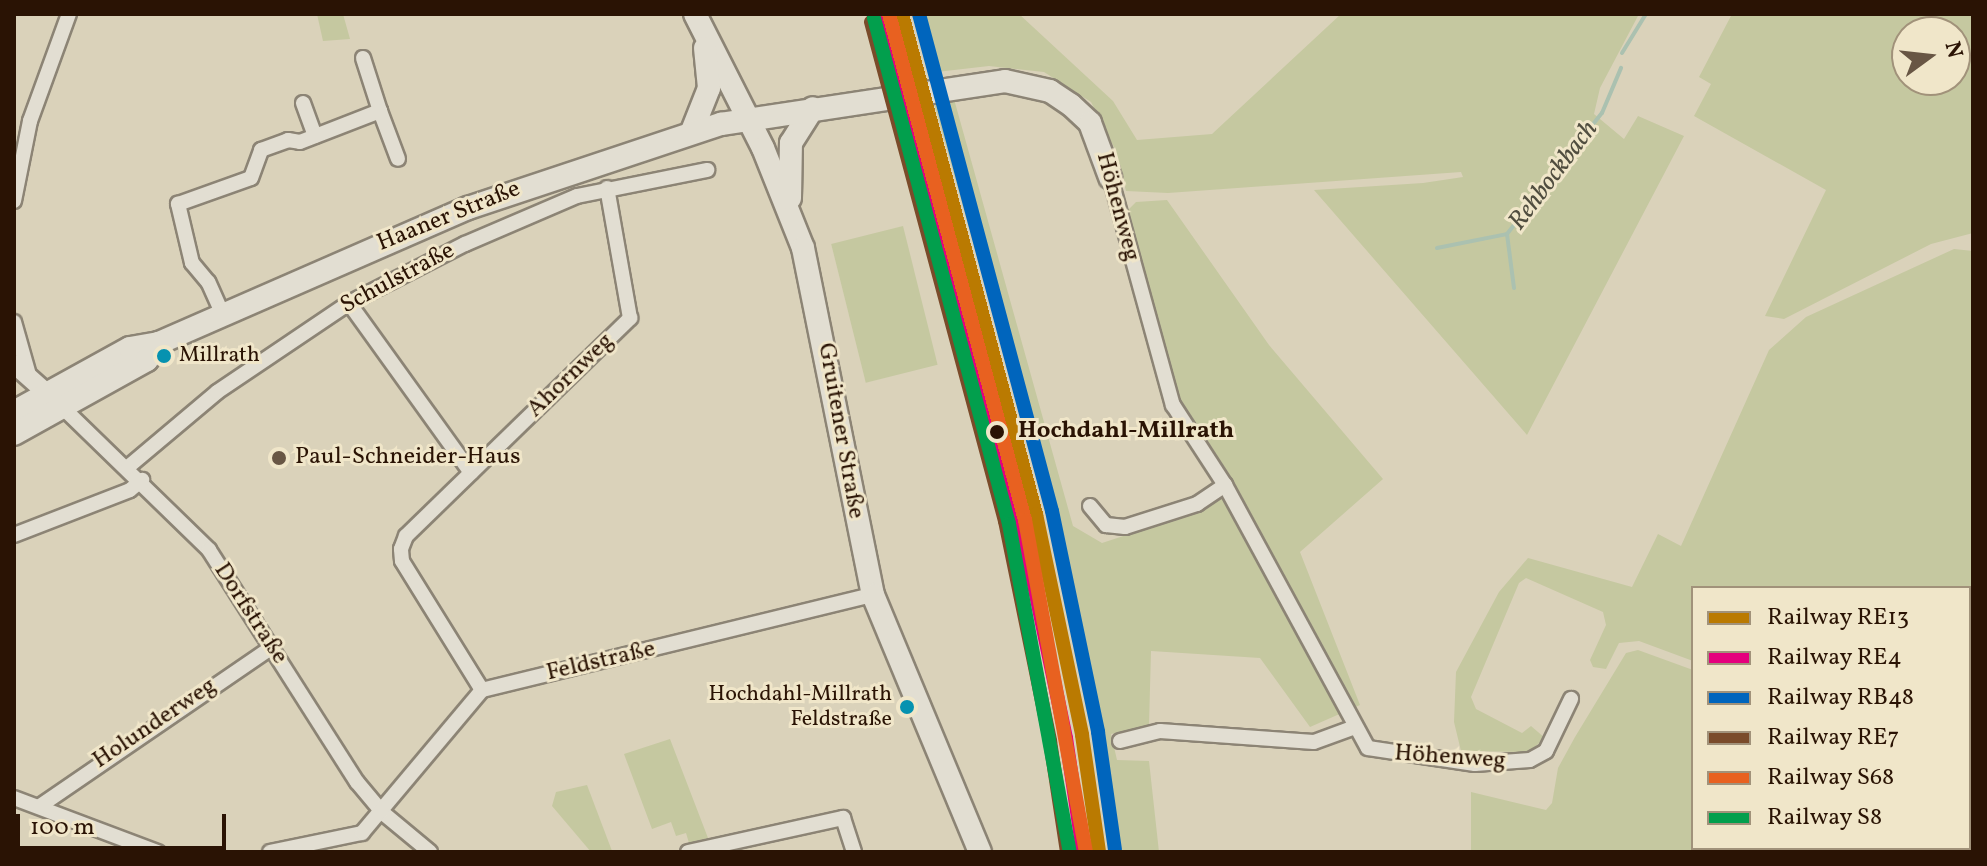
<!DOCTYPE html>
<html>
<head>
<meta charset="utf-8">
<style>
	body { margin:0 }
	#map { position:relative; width:1987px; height:866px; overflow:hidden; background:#dad2ba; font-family:Vollkorn,serif }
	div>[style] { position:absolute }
	.green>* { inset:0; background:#c5c8a0; transform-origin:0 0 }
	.stream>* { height:4px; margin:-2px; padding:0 2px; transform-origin:2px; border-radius:2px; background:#abc1b0 }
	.roads { filter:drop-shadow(2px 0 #8c8475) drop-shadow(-2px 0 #8c8475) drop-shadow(0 2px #8c8475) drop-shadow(0 -2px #8c8475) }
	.minor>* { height:14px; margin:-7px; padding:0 7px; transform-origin:7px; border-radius:7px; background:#e2ded2 }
	.tertiary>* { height:18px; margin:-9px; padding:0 9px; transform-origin:9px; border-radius:9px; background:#e2ded2 }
	.secondary>* { height:22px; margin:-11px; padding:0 11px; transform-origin:11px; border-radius:11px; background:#e2ded2 }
	.rail-1>* { height:14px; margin:-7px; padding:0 7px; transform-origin:7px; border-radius:7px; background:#ba7a01 }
	.rail-2>* { height:14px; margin:-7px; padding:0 7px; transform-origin:7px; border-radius:7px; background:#e5007d }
	.rail-3>* { height:14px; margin:-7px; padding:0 7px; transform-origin:7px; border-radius:7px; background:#0065bd }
	.rail-4>* { height:14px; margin:-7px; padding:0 7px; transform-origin:7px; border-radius:7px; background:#7a4b2a }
	.rail-5>* { height:14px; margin:-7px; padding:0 7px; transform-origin:7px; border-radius:7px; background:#e86120 }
	.rail-6>* { height:14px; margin:-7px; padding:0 7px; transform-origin:7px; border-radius:7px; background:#029f4d }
	.dots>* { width:22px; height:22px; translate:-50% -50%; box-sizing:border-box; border:4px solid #f0e6c9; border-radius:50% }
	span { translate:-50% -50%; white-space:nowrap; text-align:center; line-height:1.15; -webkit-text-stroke:6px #f0e6c9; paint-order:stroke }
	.bus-label { font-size:22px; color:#2a1304 }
	.left { translate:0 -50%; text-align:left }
	.right { translate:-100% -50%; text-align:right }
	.street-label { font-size:24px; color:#2a1304 }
	.stop-label { font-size:24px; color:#2a1304; font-weight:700 }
	.poi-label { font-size:24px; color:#2a1304 }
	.water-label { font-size:26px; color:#504d3f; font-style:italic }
	.frame { position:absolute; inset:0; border:16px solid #2a1304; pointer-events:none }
	.legend { position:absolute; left:1691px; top:586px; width:280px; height:264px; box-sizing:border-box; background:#f0e6c9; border:2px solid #a1927a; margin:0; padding:10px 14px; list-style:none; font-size:24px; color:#2a1304 }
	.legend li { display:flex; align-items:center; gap:16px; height:40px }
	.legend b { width:40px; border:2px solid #a1927a }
	.north { position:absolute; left:1891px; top:16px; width:80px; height:80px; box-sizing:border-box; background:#f0e6c9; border:2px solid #a1927a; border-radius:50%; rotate:75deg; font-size:22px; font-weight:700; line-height:32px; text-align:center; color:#2a1304 }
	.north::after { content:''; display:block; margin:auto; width:28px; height:36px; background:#685644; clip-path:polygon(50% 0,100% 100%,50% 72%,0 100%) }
	.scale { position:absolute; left:16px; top:814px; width:210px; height:36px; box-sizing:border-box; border:4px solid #2a1304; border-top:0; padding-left:10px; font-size:24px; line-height:28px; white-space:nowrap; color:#2a1304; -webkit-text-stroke:6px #f0e6c9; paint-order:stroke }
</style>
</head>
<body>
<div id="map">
	<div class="green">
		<div style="clip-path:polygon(317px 14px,343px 14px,350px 39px,323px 41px)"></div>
		<div style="clip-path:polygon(914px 14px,1019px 14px,1113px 101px,1137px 140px,1212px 134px,1341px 14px,1639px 14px,1600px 88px,1594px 114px,1624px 139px,1638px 116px,1684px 136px,1527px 435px,1314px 190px,1423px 183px,1463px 177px,1461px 172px,1168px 193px,1126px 191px,1115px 149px,1091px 102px,1044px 72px,989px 66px,928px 73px)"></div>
		<div style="clip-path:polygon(evenodd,1732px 14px,1973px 14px,1973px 233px,1931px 244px,1784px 319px,1765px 316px,1826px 190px,1694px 116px,1711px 84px,1699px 77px,1732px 14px,1907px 32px,1955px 32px,1955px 80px,1907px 80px,1907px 32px)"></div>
		<div style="clip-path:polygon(954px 99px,1073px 526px,1102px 543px,1203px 510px,1235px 485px,1196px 433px,1170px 379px,1127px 211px,1136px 202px,1167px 200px,1269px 345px,1383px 479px,1300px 552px,1360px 705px,1310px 727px,1260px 658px,1151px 651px,1149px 725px,1111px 734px,1117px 760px,1149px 761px,1159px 852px,1115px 852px,1052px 525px,934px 103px)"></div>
		<div style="left:903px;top:226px;width:143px;height:74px;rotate:76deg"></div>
		<div style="clip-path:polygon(1954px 249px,1973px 251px,1973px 852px,1878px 848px,1969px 848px,1969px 588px,1693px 588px,1693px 661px,1639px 641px,1619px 643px,1606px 669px,1593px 667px,1590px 660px,1606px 625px,1603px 612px,1526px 578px,1519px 583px,1471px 697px,1476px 709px,1522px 733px,1531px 726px,1545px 738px,1529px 752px,1461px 751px,1454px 722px,1456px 672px,1499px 592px,1528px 558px,1632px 587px,1658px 534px,1681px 546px,1769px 350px,1806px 317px)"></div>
		<div style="clip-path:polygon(1638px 650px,1693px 670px,1693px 848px,1865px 852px,1471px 852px,1471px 792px,1546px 810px,1552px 803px,1558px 768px,1575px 737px,1626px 653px)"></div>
		<div style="clip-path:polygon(670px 739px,708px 838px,689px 843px,686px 833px,676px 836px,671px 822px,652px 829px,624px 754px)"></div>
		<div style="clip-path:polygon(587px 785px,612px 851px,611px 852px,591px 852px,552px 806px,556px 792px)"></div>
	</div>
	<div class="stream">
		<div style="left:1622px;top:53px;width:46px;rotate:-58.4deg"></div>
		<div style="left:1437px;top:248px;width:71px;rotate:-11.3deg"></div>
		<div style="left:1514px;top:288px;width:54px;rotate:-97.4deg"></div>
		<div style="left:1507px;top:234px;width:154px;rotate:-51.9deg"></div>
		<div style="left:1602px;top:113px;width:49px;rotate:-67.1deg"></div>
	</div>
	<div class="roads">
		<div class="minor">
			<div style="left:363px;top:58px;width:56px;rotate:72.2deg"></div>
			<div style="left:303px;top:103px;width:35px;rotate:70deg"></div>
			<div style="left:1110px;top:177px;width:237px;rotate:74.6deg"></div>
			<div style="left:1173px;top:405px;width:95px;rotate:57deg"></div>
			<div style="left:1225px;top:485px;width:299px;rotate:61.5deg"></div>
			<div style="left:1368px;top:748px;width:108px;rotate:8.5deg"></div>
			<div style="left:1475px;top:764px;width:55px;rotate:-4.2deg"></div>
			<div style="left:1530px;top:760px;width:18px;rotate:-29deg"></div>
			<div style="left:1546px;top:751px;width:58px;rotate:-64.3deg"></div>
			<div style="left:14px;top:201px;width:82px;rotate:-78.7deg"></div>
			<div style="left:30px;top:121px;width:114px;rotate:-70deg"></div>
			<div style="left:349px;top:303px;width:209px;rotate:54.3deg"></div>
			<div style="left:223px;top:315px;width:36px;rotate:-114deg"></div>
			<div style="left:208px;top:282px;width:25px;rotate:-130deg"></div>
			<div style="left:192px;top:263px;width:61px;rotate:-103.3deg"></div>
			<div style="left:178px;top:204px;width:77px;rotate:-19.6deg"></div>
			<div style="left:251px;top:178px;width:30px;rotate:-70deg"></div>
			<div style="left:261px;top:150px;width:29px;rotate:-20deg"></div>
			<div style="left:288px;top:140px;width:12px;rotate:9deg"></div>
			<div style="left:300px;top:142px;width:86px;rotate:-21.2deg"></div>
			<div style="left:380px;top:111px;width:51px;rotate:69.4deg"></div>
			<div style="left:14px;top:322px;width:55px;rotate:74.2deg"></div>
			<div style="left:58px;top:403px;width:211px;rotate:44.2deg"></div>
			<div style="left:209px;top:550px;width:275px;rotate:57.5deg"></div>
			<div style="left:357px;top:782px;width:40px;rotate:50deg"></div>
			<div style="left:383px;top:813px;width:61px;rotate:39.7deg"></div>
			<div style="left:128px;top:467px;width:116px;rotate:-40.1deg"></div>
			<div style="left:217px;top:392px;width:159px;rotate:-34deg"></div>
			<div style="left:349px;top:303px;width:130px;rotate:-27deg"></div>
			<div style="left:465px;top:244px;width:122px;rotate:-23.2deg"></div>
			<div style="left:577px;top:196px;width:133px;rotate:-11.3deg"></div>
			<div style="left:1090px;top:506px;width:25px;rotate:50deg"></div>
			<div style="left:1106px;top:525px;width:19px;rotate:6deg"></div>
			<div style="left:1125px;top:527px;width:76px;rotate:-17.7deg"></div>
			<div style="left:1197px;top:504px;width:34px;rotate:-34deg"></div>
			<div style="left:14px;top:535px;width:124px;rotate:-21.2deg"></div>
			<div style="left:130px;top:490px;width:16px;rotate:-40deg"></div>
			<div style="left:482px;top:690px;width:152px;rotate:-121.8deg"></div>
			<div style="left:402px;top:561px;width:12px;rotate:-95deg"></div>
			<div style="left:401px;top:549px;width:14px;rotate:-69deg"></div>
			<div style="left:406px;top:536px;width:313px;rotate:-44.2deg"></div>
			<div style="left:630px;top:318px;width:132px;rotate:-100deg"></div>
			<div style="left:1120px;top:741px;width:41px;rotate:-14deg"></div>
			<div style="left:1160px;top:731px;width:154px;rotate:4.1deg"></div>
			<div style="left:1314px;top:742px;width:44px;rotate:-20.1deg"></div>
			<div style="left:14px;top:798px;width:154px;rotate:20.6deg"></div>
			<div style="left:40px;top:806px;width:281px;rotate:-34.4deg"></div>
			<div style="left:270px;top:852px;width:94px;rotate:-11.7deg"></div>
			<div style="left:362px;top:833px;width:187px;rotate:-50deg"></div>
			<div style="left:482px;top:690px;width:402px;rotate:-13.7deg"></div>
			<div style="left:688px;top:852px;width:159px;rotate:-12.4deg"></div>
			<div style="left:843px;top:818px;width:36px;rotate:72deg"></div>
		</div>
		<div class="tertiary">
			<div style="left:14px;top:364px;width:47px;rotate:41.5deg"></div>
		</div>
		<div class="secondary">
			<div style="left:695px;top:14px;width:150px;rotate:63.1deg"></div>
			<div style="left:763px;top:148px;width:108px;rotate:68.2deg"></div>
			<div style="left:803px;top:248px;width:354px;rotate:78.6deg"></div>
			<div style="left:873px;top:595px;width:278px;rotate:67.4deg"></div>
			<div style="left:692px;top:131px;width:46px;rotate:-68.4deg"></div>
			<div style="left:709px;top:88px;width:40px;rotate:-95.7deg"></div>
			<div style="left:790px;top:198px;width:55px;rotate:-89deg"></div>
			<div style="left:791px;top:143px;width:41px;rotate:-57.8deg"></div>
			<div style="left:14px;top:412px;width:132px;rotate:-28.9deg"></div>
			<div style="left:130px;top:348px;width:29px;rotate:-10deg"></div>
			<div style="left:159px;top:343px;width:337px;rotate:-23.6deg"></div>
			<div style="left:468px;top:208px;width:267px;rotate:-18.4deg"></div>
			<div style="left:721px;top:124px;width:287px;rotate:-8.6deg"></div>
			<div style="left:1005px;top:81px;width:46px;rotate:12.5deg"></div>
			<div style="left:1050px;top:91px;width:25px;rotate:34deg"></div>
			<div style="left:1071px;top:105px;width:26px;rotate:43deg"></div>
			<div style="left:1090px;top:123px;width:58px;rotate:69.7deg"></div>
			<div style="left:14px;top:434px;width:152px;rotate:-29.1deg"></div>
			<div style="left:147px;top:360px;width:21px;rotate:-55deg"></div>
		</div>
	</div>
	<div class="rail-1">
		<div style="left:902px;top:14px;width:518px;rotate:75deg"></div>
		<div style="left:1036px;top:514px;width:226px;rotate:78.2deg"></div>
		<div style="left:1082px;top:735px;width:118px;rotate:81.7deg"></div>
	</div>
	<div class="rail-2">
		<div style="left:887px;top:18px;width:517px;rotate:75.1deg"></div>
		<div style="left:1020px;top:518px;width:225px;rotate:78.2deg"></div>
		<div style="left:1066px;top:738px;width:115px;rotate:81.5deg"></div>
	</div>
	<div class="rail-3">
		<div style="left:919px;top:14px;width:514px;rotate:75.02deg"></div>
		<div style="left:1052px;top:511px;width:226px;rotate:78.2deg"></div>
		<div style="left:1098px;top:732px;width:119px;rotate:81.8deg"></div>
	</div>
	<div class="rail-4">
		<div style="left:871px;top:22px;width:517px;rotate:74.97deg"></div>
		<div style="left:1005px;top:521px;width:225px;rotate:78.4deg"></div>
		<div style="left:1050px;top:741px;width:112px;rotate:81.3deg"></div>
	</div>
	<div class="rail-5">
		<div style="left:889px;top:14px;width:524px;rotate:74.96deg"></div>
		<div style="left:1025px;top:520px;width:338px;rotate:79.6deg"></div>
	</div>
	<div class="rail-6">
		<div style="left:874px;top:18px;width:524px;rotate:75.06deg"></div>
		<div style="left:1009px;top:524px;width:334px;rotate:79.5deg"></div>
	</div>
	<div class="dots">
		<div style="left:164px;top:356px;background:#0692b0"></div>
		<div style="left:997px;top:432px;background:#2a1304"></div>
		<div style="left:279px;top:458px;background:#685644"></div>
		<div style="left:907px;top:707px;background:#0692b0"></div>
	</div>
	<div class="bus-label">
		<span class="left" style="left:179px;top:356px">Millrath</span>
		<span class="right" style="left:892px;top:707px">Hochdahl-Millrath<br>Feldstraße</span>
	</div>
	<div class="street-label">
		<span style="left:1117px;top:207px;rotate:75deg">Höhenweg</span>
		<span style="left:449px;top:217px;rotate:-22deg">Haaner Straße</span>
		<span style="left:398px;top:279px;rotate:-28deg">Schulstraße</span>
		<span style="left:571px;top:376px;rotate:-44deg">Ahornweg</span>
		<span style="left:840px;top:431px;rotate:80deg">Gruitener Straße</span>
		<span style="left:250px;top:614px;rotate:57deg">Dorfstraße</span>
		<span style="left:601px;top:662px;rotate:-13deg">Feldstraße</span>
		<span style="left:155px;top:724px;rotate:-34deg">Holunderweg</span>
		<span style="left:1450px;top:758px;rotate:4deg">Höhenweg</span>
	</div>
	<div class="stop-label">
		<span class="left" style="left:1018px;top:432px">Hochdahl-Millrath</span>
	</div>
	<div class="poi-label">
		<span class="left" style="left:295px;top:458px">Paul-Schneider-Haus</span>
	</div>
	<div class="water-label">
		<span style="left:1554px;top:176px;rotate:-53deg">Rehbockbach</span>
	</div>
	<div class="frame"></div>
	<ul class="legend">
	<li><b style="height:10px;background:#ba7a01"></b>Railway RE13</li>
	<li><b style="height:10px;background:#e5007d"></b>Railway RE4</li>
	<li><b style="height:10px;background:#0065bd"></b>Railway RB48</li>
	<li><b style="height:10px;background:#7a4b2a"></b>Railway RE7</li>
	<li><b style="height:10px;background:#e86120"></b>Railway S68</li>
	<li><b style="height:10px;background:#029f4d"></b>Railway S8</li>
	</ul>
	<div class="north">N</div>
	<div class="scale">100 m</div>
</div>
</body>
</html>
